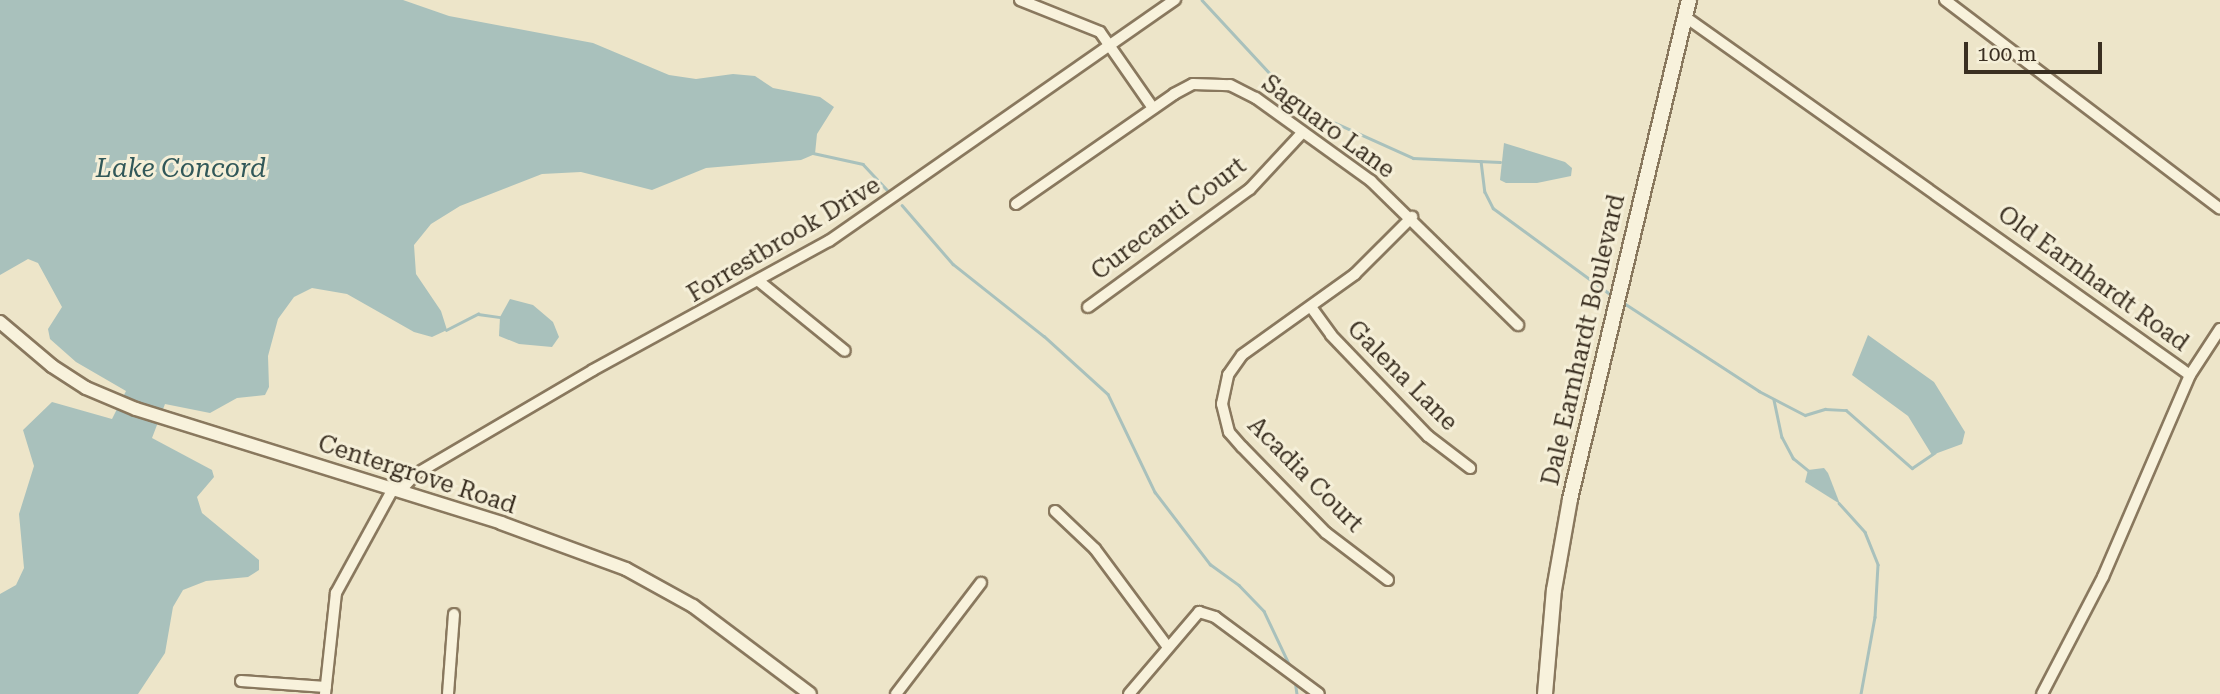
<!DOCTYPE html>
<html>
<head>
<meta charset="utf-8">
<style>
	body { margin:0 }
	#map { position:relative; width:2220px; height:694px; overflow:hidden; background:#ede5c9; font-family:"Roboto Serif",serif }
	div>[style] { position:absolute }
	.water>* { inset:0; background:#a9c1bc }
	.stream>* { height:2.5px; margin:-1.25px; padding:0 1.25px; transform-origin:1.25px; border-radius:1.25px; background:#a9c1bc }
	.roads { filter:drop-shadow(2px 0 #89785e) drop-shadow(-2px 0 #89785e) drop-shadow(0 2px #89785e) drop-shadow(0 -2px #89785e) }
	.minor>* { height:10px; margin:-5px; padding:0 5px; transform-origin:5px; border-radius:5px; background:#f8f2dc }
	.tertiary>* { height:12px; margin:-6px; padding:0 6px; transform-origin:6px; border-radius:6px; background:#f8f2dc }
	.secondary>* { height:14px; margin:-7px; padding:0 7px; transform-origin:7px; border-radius:7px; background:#f8f2dc }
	span { translate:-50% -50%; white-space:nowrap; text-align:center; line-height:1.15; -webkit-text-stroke:6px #f5efd8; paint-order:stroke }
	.street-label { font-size:24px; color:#3a2f21 }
	.water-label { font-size:26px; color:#315859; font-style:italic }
	.scale { position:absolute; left:1964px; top:42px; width:138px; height:32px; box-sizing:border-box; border:4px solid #3a2f21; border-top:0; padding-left:9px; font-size:21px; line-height:24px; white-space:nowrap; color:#3a2f21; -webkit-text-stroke:5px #f5efd8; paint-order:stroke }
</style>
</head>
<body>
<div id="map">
	<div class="water">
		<div style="clip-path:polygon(0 0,403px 0,449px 16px,593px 43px,669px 75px,696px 79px,733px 74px,755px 76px,773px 88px,820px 97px,834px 107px,817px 134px,815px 154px,801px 160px,706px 168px,652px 190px,581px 172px,542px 174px,460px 206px,431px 224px,414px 245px,416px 274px,441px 311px,447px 330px,432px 337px,414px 332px,347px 294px,312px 288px,294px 297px,278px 319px,268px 356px,269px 387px,265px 395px,237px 398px,210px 413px,165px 404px,152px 438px,212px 470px,214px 477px,197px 497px,202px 513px,259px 560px,259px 570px,248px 577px,206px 581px,183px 590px,173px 607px,165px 653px,138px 694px,0 694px,0 594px,16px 585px,24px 568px,19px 514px,34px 466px,23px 430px,52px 402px,112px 419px,126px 391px,76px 362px,50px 339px,48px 329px,62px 307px,38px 263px,28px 259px,0 275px)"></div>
		<div style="clip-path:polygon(1504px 143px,1565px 162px,1572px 168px,1571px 176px,1537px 183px,1506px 183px,1500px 180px)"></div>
		<div style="clip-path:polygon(510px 299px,533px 305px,553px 322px,559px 337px,552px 347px,519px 344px,499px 336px,500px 317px)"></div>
		<div style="clip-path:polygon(1868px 335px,1934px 382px,1965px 432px,1962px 444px,1932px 455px,1908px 416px,1852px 375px)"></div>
		<div style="clip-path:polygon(1824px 468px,1828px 473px,1840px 504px,1805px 482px,1808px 470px)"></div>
	</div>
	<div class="stream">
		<div style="left:1202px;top:0;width:147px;rotate:47.2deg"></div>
		<div style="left:1302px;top:108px;width:122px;rotate:24.2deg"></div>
		<div style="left:1413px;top:158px;width:87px;rotate:2.6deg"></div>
		<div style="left:813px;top:153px;width:51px;rotate:12.4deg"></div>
		<div style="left:863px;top:164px;width:40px;rotate:47deg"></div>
		<div style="left:1481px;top:161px;width:31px;rotate:83deg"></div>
		<div style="left:1485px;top:192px;width:18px;rotate:63deg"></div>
		<div style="left:1493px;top:208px;width:149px;rotate:36.3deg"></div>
		<div style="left:902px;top:205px;width:78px;rotate:49.2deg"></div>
		<div style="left:953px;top:264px;width:116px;rotate:38.4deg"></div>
		<div style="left:1044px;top:336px;width:86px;rotate:42.2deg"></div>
		<div style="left:1108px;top:394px;width:109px;rotate:64.4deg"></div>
		<div style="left:1155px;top:492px;width:91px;rotate:52.6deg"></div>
		<div style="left:1210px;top:564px;width:36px;rotate:36deg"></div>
		<div style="left:1239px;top:585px;width:36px;rotate:46deg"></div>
		<div style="left:1264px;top:611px;width:65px;rotate:64.6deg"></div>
		<div style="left:1621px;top:301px;width:165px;rotate:33.1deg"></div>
		<div style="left:1759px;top:391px;width:52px;rotate:27.6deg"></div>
		<div style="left:1805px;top:415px;width:21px;rotate:-17deg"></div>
		<div style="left:1825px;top:409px;width:21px;rotate:3deg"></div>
		<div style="left:1846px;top:410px;width:88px;rotate:41.3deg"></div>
		<div style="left:1912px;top:468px;width:27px;rotate:-34deg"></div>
		<div style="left:446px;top:330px;width:36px;rotate:-27deg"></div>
		<div style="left:478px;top:314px;width:22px;rotate:8deg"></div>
		<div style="left:1774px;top:400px;width:38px;rotate:78deg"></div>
		<div style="left:1782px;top:437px;width:24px;rotate:62deg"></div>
		<div style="left:1793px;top:458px;width:22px;rotate:39deg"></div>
		<div style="left:1839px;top:503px;width:39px;rotate:48deg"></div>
		<div style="left:1865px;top:532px;width:35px;rotate:68deg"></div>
		<div style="left:1878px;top:565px;width:52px;rotate:93.3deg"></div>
		<div style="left:1875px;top:617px;width:78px;rotate:100.3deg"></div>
		<div style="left:1295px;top:680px;width:14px;rotate:82deg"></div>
	</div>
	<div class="roads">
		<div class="minor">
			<div style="left:1020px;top:0;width:86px;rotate:21.8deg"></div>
			<div style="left:1100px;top:32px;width:93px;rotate:55.1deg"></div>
			<div style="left:1945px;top:0;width:345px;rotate:37.2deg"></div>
			<div style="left:1684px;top:16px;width:620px;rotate:35.36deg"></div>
			<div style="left:2190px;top:375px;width:220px;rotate:113.3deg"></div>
			<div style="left:2103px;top:577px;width:132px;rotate:117.5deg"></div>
			<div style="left:1016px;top:204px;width:193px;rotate:-34.8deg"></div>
			<div style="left:1174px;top:94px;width:21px;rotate:-28deg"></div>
			<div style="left:1193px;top:84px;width:37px;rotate:2deg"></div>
			<div style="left:1230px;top:85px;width:29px;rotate:27deg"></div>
			<div style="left:1256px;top:98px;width:142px;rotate:35.8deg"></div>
			<div style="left:1371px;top:181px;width:206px;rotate:44.4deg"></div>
			<div style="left:760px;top:282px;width:109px;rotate:39.1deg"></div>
			<div style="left:1088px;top:307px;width:200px;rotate:-36.1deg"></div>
			<div style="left:1250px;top:189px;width:76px;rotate:-47.1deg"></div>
			<div style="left:1311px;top:307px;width:34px;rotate:54deg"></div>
			<div style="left:1331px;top:335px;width:140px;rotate:46.2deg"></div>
			<div style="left:1428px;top:436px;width:53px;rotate:37.3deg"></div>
			<div style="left:2190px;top:375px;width:55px;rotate:-56.9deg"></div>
			<div style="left:400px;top:491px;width:23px;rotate:-47deg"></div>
			<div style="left:416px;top:474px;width:205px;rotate:-30.4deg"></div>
			<div style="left:593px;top:370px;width:269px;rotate:-28.7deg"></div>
			<div style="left:829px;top:241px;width:422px;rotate:-34.9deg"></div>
			<div style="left:1055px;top:511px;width:55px;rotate:43.5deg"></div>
			<div style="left:1095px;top:549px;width:121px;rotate:53.4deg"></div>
			<div style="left:1388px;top:580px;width:78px;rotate:-142.8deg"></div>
			<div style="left:1326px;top:533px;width:120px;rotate:-134.3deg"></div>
			<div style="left:1242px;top:447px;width:20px;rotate:-131deg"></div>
			<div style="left:1229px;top:432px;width:29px;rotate:-104deg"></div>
			<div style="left:1222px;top:404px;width:30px;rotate:-78deg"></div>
			<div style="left:1228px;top:375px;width:24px;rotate:-55deg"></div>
			<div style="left:1242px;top:355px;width:139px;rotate:-35.6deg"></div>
			<div style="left:1355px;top:274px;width:81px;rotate:-45deg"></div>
			<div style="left:241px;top:681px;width:85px;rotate:4deg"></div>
			<div style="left:325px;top:694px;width:102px;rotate:-83.8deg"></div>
			<div style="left:336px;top:593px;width:119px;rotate:-61.3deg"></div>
			<div style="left:448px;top:694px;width:80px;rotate:-85.7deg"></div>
			<div style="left:896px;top:694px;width:140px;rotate:-52.6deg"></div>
			<div style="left:1129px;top:694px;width:108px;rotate:-49.5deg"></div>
			<div style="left:1199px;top:612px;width:17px;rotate:17deg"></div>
			<div style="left:1215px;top:617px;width:129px;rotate:36.5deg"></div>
		</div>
		<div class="tertiary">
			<div style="left:0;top:322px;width:68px;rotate:40.2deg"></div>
			<div style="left:52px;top:366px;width:40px;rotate:32.9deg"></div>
			<div style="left:86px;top:388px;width:54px;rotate:22.8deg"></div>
			<div style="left:136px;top:409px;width:382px;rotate:17.3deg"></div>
			<div style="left:501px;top:523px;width:133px;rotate:20.2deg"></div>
			<div style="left:626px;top:569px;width:77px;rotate:28.9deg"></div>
			<div style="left:693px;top:606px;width:146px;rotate:36.9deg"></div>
		</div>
		<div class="secondary">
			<div style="left:1545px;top:694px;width:104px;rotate:-85.1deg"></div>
			<div style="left:1554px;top:590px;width:92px;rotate:-80deg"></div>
			<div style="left:1570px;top:499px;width:513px;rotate:-76.59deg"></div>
		</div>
	</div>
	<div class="street-label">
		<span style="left:1328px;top:127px;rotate:36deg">Saguaro Lane</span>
		<span style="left:1169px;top:219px;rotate:-37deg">Curecanti Court</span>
		<span style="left:784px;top:240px;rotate:-31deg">Forrestbrook Drive</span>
		<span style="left:2093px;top:279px;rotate:36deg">Old Earnhardt Road</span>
		<span style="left:1584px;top:340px;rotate:-77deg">Dale Earnhardt Boulevard</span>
		<span style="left:1402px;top:376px;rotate:45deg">Galena Lane</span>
		<span style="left:417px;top:475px;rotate:18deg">Centergrove Road</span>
		<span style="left:1305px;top:475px;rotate:45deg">Acadia Court</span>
	</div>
	<div class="water-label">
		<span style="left:181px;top:169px">Lake Concord</span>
	</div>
	<div class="scale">100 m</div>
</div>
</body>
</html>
